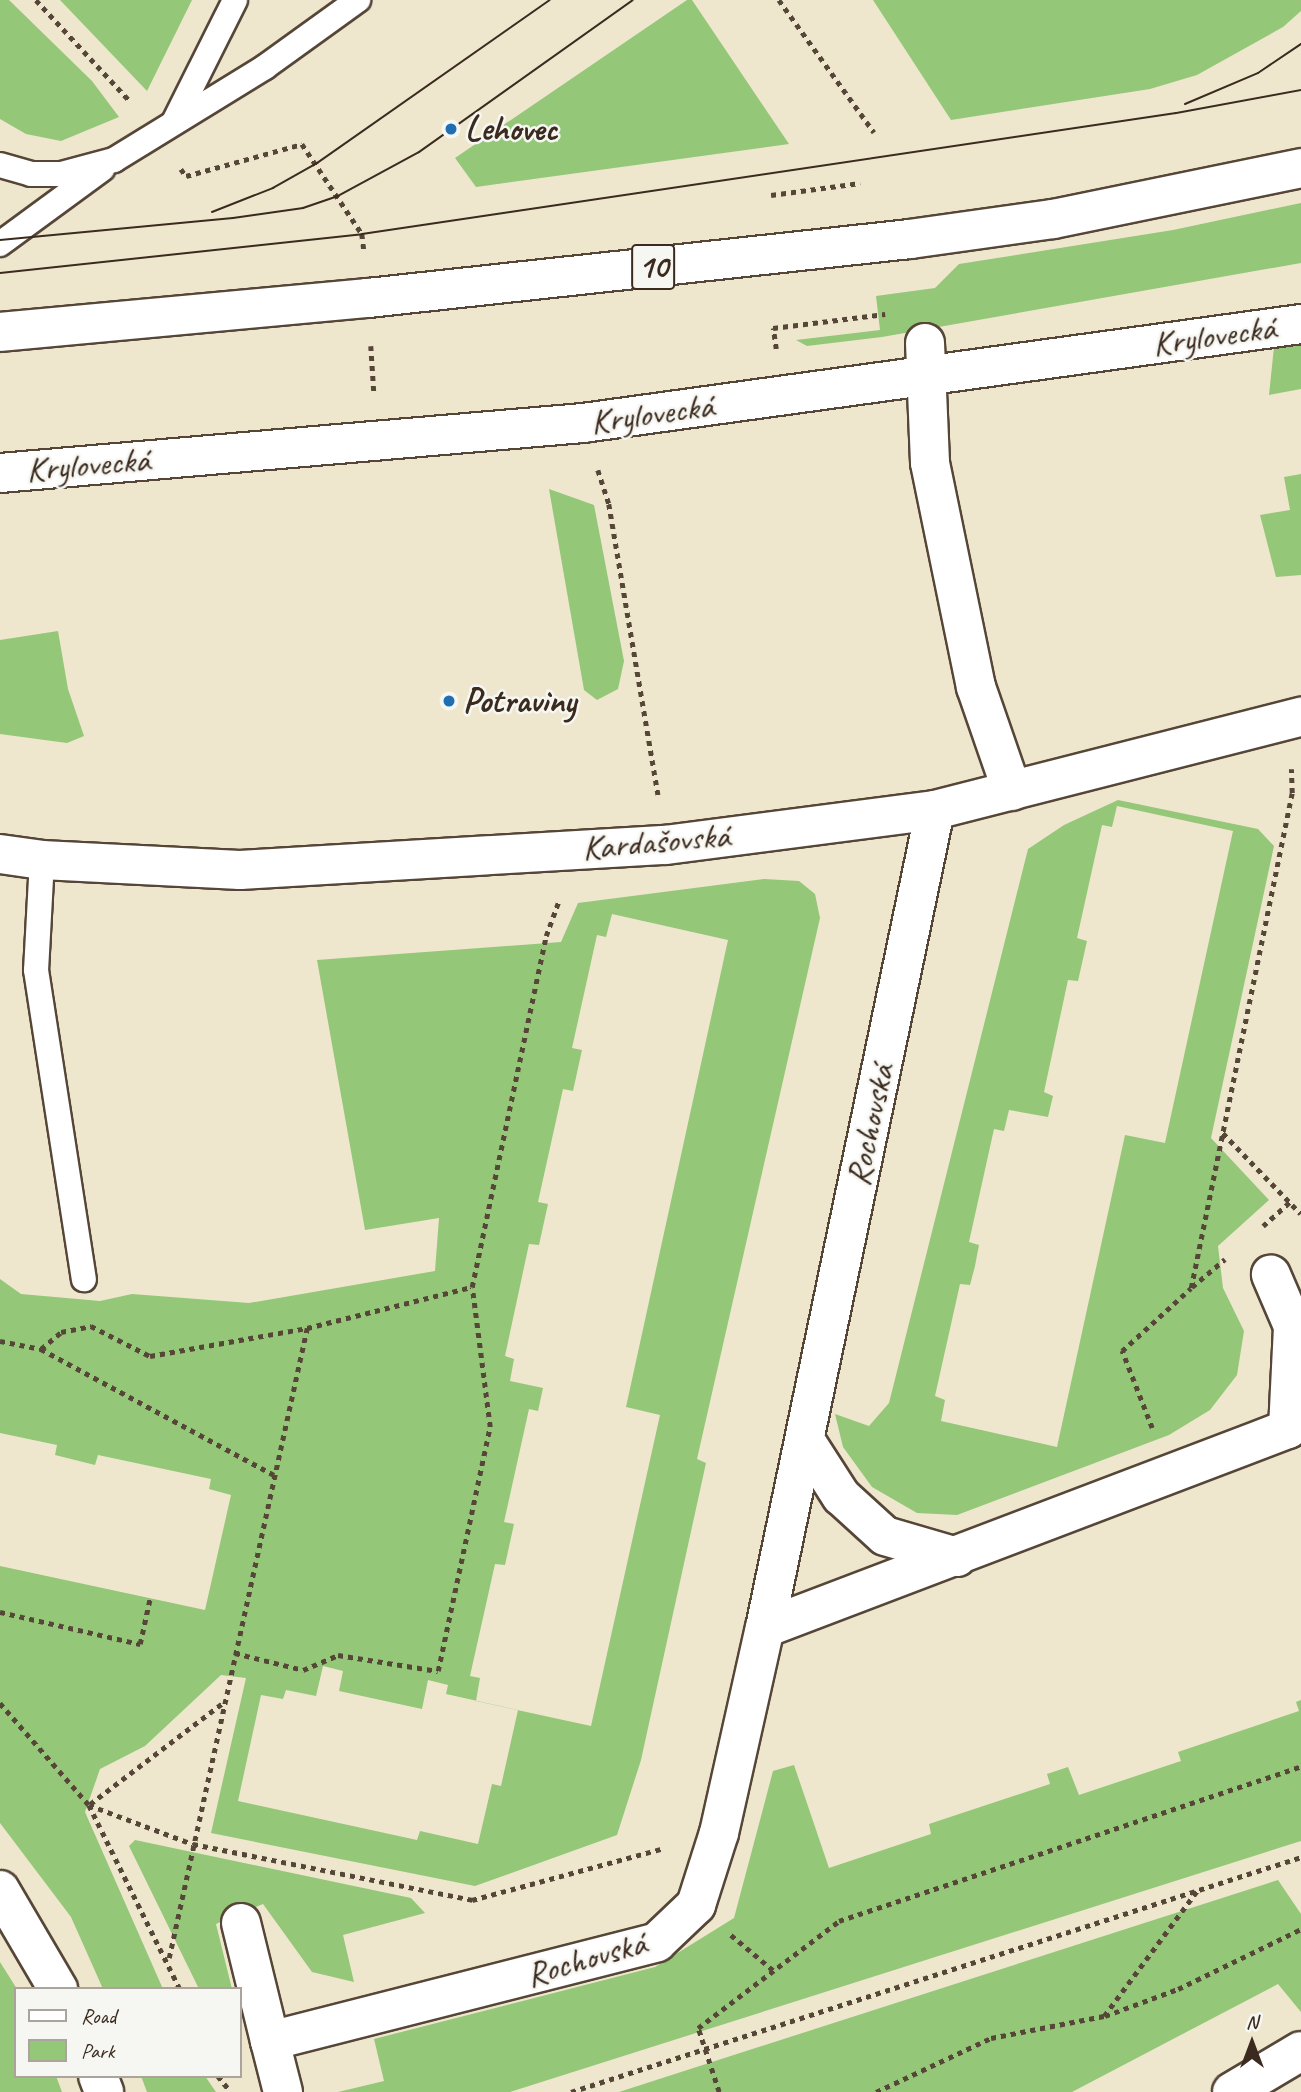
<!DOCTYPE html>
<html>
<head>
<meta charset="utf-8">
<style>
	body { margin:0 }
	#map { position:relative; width:1301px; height:2092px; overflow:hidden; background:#eee7ce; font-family:Caveat,sans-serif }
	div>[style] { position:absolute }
	.green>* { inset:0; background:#94c778 }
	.path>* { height:4.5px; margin-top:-2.25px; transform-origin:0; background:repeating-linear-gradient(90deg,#564638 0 5px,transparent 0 10px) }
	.roads { filter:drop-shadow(2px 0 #564638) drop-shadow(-2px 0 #564638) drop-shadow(0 2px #564638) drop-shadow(0 -2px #564638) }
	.service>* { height:24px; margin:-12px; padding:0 12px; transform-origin:12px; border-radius:12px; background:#fff }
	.pedestrian>* { height:38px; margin:-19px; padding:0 19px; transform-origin:19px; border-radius:19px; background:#fff }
	.minor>* { height:38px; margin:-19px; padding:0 19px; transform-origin:19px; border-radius:19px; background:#fff }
	.tertiary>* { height:38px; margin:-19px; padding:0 19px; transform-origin:19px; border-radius:19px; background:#fff }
	.primary>* { height:38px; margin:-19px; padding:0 19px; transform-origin:19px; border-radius:19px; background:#fff }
	.tram>* { height:2px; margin:-1px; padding:0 1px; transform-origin:1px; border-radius:1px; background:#3b2a1e }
	.dots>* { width:19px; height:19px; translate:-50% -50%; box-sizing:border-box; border:4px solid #f6f6f2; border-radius:50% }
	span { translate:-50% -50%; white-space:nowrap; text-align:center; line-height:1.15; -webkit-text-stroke:5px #f6f6f2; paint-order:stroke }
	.shield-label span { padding:2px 5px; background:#f6f6f2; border:2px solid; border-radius:5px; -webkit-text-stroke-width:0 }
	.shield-label { font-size:33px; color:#3b2a1e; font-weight:700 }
	.poi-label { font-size:35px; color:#3b2a1e; font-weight:700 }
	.left { translate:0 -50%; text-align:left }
	.street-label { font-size:35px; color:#3b2a1e }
	.legend { position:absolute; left:14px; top:1987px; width:228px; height:91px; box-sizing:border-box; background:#f6f6f2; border:2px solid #aba49d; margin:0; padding:9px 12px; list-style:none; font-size:21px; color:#3b2a1e }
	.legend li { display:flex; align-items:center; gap:14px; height:35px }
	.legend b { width:35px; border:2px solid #aba49d }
	.north { position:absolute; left:1217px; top:2008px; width:70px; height:70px; -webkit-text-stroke:5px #f6f6f2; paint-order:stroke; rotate:0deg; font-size:19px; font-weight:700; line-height:28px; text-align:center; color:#3b2a1e }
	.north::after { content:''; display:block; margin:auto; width:24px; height:32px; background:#3b2a1e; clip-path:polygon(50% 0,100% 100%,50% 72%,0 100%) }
</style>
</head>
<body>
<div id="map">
	<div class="green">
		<div style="clip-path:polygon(0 0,9px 0,92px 81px,119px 117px,61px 141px,26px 134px,0 119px)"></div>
		<div style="clip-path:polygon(60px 0,192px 0,147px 91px)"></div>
		<div style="clip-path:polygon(687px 0,692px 0,789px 144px,476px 187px,455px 158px)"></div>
		<div style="clip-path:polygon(873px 0,1301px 0,1301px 11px,1283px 27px,1197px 75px,1150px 89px,951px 120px)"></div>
		<div style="clip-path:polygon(1301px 203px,1301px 263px,882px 337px,807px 346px,796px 340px,880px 330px,876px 296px,935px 288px,959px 264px,1173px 230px)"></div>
		<div style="clip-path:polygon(1301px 343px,1301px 389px,1269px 395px,1274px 347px)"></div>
		<div style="clip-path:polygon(1301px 474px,1301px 575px,1276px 577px,1260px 515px,1290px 510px,1284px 477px)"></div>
		<div style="clip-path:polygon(549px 489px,594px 505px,624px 661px,618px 689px,597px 700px,584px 690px)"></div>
		<div style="clip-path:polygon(58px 631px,68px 689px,84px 736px,67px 743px,0 734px,0 640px)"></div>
		<div style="clip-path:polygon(evenodd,1118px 800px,1258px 829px,1274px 846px,1211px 1138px,1269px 1200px,1218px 1246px,1223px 1288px,1244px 1331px,1237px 1375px,1210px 1410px,1169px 1435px,957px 1515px,917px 1513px,872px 1487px,843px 1447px,835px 1414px,869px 1426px,889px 1403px,1028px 849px,1064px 825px,1118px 800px,1117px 806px,1233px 831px,1165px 1143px,1125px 1135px,1057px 1447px,941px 1421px,945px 1400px,935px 1396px,960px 1284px,970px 1285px,975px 1266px,979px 1245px,969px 1242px,994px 1129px,1004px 1131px,1009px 1110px,1048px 1117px,1053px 1096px,1044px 1092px,1068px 980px,1078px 981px,1087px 941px,1077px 938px,1102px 825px,1112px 827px,1117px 806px)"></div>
		<div style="clip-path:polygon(evenodd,764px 879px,799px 881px,815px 894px,820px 918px,697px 1459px,706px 1463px,641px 1760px,617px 1835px,475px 1886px,211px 1833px,246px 1678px,221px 1675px,145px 1746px,100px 1769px,85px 1812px,163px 1989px,103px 1989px,71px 1917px,0 1823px,0 1566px,205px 1610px,231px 1495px,209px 1489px,211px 1479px,98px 1455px,95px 1465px,55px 1455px,57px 1445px,0 1433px,0 1279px,21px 1294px,100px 1301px,132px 1294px,249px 1303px,435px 1271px,439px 1218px,365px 1230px,317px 960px,561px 942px,578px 903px,764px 879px,612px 914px,728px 940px,626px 1407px,660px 1415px,591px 1726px,476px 1701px,480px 1678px,470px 1676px,495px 1564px,505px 1565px,514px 1524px,504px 1522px,529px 1409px,538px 1411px,543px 1388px,510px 1381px,514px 1359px,505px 1356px,529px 1244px,539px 1245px,548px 1204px,538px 1202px,563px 1089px,573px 1091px,582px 1050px,572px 1048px,597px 935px,606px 937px,612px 914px,764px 879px,323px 1666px,343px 1671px,339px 1691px,422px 1709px,428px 1680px,448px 1685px,446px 1694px,518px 1710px,501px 1786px,492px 1784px,478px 1844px,420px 1831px,417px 1840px,238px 1801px,261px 1695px,283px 1699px,286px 1690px,316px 1696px,323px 1666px)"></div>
		<div style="clip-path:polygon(1301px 1700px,1301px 1841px,510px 2092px,338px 2092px,384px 2081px,374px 2039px,655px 1967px,734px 1918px,773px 1771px,794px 1765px,829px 1868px,931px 1834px,929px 1824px,1050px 1784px,1047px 1774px,1068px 1767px,1079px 1795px,1181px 1761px,1178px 1752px,1299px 1711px,1296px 1702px)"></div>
		<div style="clip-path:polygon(135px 1840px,411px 1898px,425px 1913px,343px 1935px,354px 1982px,312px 1972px,263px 1904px,216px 1924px,232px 1989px,199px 1989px,129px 1846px)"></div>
		<div style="clip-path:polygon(1278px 1880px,1301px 1914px,1301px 2012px,1278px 1984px,1072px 2092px,619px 2092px)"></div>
		<div style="clip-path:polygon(0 1962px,17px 1989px,16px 2076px,56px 2076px,62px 2092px,0 2092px)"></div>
		<div style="clip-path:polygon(141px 2076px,205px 2076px,216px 2092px,147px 2092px)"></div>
	</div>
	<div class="path">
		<div style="left:36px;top:0;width:138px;rotate:47.1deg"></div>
		<div style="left:779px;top:0;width:163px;rotate:54.3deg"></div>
		<div style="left:181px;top:169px;width:9px;rotate:54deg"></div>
		<div style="left:186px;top:176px;width:120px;rotate:-15.4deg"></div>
		<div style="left:302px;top:144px;width:108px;rotate:56.3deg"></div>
		<div style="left:362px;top:234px;width:16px;rotate:83deg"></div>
		<div style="left:771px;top:195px;width:90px;rotate:-7.7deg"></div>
		<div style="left:371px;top:346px;width:47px;rotate:86.3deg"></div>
		<div style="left:776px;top:349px;width:21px;rotate:-98deg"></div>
		<div style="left:773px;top:328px;width:113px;rotate:-7.1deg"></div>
		<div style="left:598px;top:470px;width:36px;rotate:72deg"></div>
		<div style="left:609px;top:504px;width:295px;rotate:80.4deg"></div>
		<div style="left:1223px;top:1133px;width:112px;rotate:46.1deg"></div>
		<div style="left:1263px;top:1226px;width:36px;rotate:-42deg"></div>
		<div style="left:1192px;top:1287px;width:43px;rotate:-40.3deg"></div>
		<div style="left:0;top:1341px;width:42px;rotate:11deg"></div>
		<div style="left:41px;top:1349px;width:265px;rotate:28.4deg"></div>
		<div style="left:41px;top:1349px;width:26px;rotate:-40deg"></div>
		<div style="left:61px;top:1332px;width:31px;rotate:-11deg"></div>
		<div style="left:91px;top:1326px;width:66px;rotate:27deg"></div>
		<div style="left:150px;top:1356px;width:159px;rotate:-10.1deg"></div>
		<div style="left:307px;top:1328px;width:170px;rotate:-14deg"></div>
		<div style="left:1152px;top:1428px;width:83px;rotate:-111.3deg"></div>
		<div style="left:1122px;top:1351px;width:93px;rotate:-42.4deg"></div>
		<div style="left:1191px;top:1288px;width:505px;rotate:-78.47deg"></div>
		<div style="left:1292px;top:793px;width:24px;rotate:-92deg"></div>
		<div style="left:0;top:1612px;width:144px;rotate:12.9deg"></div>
		<div style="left:140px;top:1644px;width:47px;rotate:-77.7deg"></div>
		<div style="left:235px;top:1653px;width:70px;rotate:14deg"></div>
		<div style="left:303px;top:1670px;width:38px;rotate:-23deg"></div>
		<div style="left:338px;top:1655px;width:101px;rotate:9.1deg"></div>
		<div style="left:438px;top:1671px;width:249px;rotate:-78deg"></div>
		<div style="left:490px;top:1427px;width:141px;rotate:-97.3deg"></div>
		<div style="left:472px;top:1287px;width:359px;rotate:-78.1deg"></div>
		<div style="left:546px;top:936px;width:38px;rotate:-70deg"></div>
		<div style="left:0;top:1703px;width:135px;rotate:48.9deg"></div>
		<div style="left:89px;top:1805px;width:205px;rotate:63.7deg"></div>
		<div style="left:90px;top:1804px;width:168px;rotate:-37.3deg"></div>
		<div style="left:89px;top:1805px;width:111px;rotate:20.6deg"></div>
		<div style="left:193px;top:1844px;width:285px;rotate:11.3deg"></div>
		<div style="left:472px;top:1900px;width:196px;rotate:-15.1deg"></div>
		<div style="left:731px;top:1935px;width:55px;rotate:39.8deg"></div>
		<div style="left:169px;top:1958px;width:645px;rotate:-77.64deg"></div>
		<div style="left:1105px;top:2016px;width:78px;rotate:-20.3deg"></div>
		<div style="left:1178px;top:1989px;width:137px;rotate:-26deg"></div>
		<div style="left:218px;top:2076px;width:19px;rotate:51deg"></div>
		<div style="left:571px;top:2092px;width:767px;rotate:-17.84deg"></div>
		<div style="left:719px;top:2092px;width:67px;rotate:-108.2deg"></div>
		<div style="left:698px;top:2028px;width:177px;rotate:-37.2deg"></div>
		<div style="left:839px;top:1921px;width:487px;rotate:-18.5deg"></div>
		<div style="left:876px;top:2092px;width:127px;rotate:-25.2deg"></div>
		<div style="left:991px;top:2038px;width:115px;rotate:-11deg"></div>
		<div style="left:1104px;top:2016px;width:156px;rotate:-53.4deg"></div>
	</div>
	<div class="roads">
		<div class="service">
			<div style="left:174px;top:122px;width:136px;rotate:-63.4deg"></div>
			<div style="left:0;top:165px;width:32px;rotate:16deg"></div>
			<div style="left:31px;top:174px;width:30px"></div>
			<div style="left:61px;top:174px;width:55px;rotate:-14.8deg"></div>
			<div style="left:114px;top:160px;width:177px;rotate:-31.6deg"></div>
			<div style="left:265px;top:67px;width:115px;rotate:-35.8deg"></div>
			<div style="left:0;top:244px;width:127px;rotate:-36.3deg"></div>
			<div style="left:42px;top:860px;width:110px;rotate:93.1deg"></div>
			<div style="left:36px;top:970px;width:313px;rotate:81.2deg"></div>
		</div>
		<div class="pedestrian">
			<div style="left:925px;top:343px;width:120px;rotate:87.6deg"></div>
			<div style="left:930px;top:463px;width:229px;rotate:78.4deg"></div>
			<div style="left:976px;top:687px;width:110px;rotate:70.9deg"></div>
		</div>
		<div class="minor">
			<div style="left:0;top:473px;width:585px;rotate:-4.9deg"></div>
			<div style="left:583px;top:423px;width:725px;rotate:-7.85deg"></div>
			<div style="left:0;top:854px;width:42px;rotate:8.1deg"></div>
			<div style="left:42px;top:860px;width:198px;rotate:2.9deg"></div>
			<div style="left:240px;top:870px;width:427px;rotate:-3.4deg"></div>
			<div style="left:666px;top:845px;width:271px;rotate:-7.4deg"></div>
			<div style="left:935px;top:810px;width:378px;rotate:-14.3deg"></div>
			<div style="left:805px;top:1440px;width:67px;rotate:57.3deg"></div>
			<div style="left:841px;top:1496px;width:59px;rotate:42.3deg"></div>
			<div style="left:885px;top:1536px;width:75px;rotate:16.3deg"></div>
			<div style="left:765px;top:1628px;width:560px;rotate:-20.83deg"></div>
			<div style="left:1288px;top:1429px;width:103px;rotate:-87.2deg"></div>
			<div style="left:1293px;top:1326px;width:56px;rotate:-113.3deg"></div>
			<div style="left:241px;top:1923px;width:122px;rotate:76.2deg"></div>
			<div style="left:283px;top:2092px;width:53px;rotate:-104.3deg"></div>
			<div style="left:270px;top:2041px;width:399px;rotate:-14.3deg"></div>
			<div style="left:657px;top:1942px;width:54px;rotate:-43.5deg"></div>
			<div style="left:696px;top:1905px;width:76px;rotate:-72.3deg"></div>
			<div style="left:719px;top:1833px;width:210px;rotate:-77.4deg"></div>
			<div style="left:765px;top:1628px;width:835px;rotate:-78.26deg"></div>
			<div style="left:1232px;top:2092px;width:80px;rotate:-30.7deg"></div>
		</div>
		<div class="tertiary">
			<div style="left:0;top:1890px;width:115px;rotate:59.6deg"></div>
			<div style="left:98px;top:2076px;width:17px;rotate:69deg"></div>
		</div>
		<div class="primary">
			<div style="left:0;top:332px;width:370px;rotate:-5.3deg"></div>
			<div style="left:368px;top:298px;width:545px;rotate:-6.21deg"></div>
			<div style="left:910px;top:239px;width:144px;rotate:-8deg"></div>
			<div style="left:1053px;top:219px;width:253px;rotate:-11.6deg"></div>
		</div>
	</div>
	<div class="tram">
		<div style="left:1185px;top:104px;width:79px;rotate:-23deg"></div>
		<div style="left:1258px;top:73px;width:52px;rotate:-34deg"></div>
		<div style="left:212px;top:212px;width:66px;rotate:-21.5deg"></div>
		<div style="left:273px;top:188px;width:51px;rotate:-29.6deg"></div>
		<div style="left:317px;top:163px;width:284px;rotate:-35deg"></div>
		<div style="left:0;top:240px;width:234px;rotate:-5.4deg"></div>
		<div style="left:233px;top:218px;width:71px;rotate:-8.1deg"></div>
		<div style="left:303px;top:208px;width:37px;rotate:-19deg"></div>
		<div style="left:338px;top:196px;width:92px;rotate:-28.5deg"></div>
		<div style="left:419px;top:152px;width:262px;rotate:-35.4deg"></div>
		<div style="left:0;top:273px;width:364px;rotate:-6.1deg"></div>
		<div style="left:362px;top:234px;width:823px;rotate:-8.46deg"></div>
		<div style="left:1176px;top:113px;width:127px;rotate:-10.4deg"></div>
	</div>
	<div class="dots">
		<div style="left:451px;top:129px;background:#1f6fb2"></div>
		<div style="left:449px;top:701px;background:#1f6fb2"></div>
	</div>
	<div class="shield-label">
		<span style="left:653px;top:267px">10</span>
	</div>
	<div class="poi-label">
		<span class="left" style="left:465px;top:129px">Lehovec</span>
		<span class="left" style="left:463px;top:701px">Potraviny</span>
	</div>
	<div class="street-label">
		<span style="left:1214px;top:336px;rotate:-8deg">Krylovecká</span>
		<span style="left:652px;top:414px;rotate:-8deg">Krylovecká</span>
		<span style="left:88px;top:465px;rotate:-5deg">Krylovecká</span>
		<span style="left:656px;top:842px;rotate:-5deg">Kardašovská</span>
		<span style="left:870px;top:1125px;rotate:-78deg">Rochovská</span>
		<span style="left:586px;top:1959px;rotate:-16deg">Rochovská</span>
	</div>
	<ul class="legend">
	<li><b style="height:9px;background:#fff"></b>Road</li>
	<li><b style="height:19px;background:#94c778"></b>Park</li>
	</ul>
	<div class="north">N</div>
</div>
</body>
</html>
